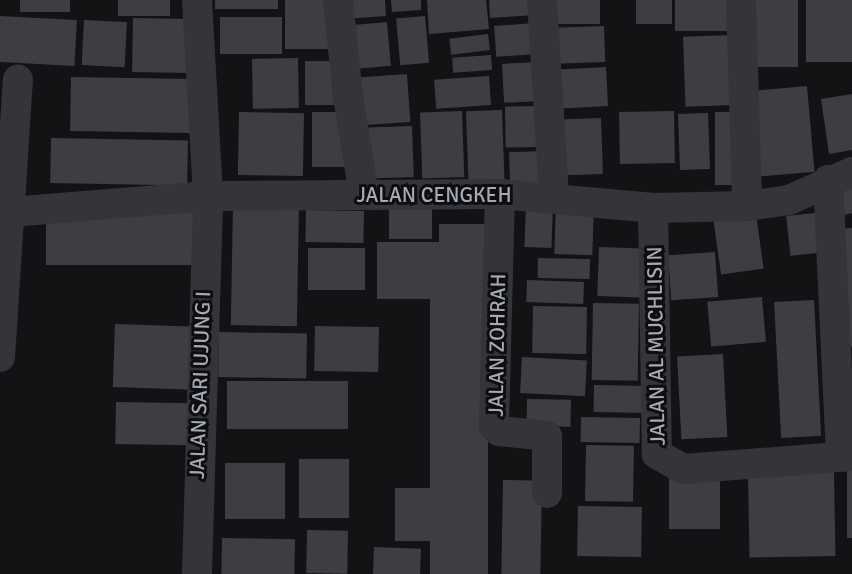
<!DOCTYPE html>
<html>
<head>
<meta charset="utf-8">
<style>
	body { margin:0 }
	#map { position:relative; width:852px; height:574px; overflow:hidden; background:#131315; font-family:Signika,sans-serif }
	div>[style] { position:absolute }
	.building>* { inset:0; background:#3d3e42; transform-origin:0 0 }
	.minor>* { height:30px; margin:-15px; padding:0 15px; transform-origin:15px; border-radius:15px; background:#34353a }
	span { translate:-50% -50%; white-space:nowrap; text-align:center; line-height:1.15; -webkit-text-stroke:6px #0e0e10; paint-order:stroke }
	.street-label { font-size:21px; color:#a5a9b5 }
</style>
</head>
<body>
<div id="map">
	<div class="building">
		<div style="left:20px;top:0;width:50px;height:12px"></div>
		<div style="left:118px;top:0;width:52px;height:16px"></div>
		<div style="left:215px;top:0;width:63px;height:9px"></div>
		<div style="left:285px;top:0;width:50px;height:49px"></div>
		<div style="clip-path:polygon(343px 0,385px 0,386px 16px,344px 19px)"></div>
		<div style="clip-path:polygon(391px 0,421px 0,421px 10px,392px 12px)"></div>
		<div style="clip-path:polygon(427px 0,486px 0,489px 29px,429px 34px)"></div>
		<div style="clip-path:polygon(489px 0,533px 0,535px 15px,490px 18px)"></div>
		<div style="left:547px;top:0;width:53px;height:24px"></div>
		<div style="left:636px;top:0;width:36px;height:24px"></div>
		<div style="left:675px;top:0;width:58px;height:31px"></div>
		<div style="left:744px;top:0;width:54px;height:67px"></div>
		<div style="left:806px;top:0;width:46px;height:62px"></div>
		<div style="left:0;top:16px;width:77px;height:46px;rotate:3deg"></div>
		<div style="left:425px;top:16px;width:47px;height:29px;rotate:85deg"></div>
		<div style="left:220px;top:17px;width:62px;height:37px"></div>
		<div style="left:133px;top:18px;width:56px;height:54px;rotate:1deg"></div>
		<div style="left:84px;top:20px;width:43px;height:45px;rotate:3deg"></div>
		<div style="left:387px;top:22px;width:44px;height:42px;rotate:85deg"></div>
		<div style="left:535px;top:23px;width:31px;height:41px;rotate:86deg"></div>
		<div style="left:604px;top:26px;width:36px;height:58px;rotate:88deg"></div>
		<div style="left:488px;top:34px;width:16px;height:39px;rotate:83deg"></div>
		<div style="left:731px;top:35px;width:70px;height:48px;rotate:88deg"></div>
		<div style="left:491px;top:55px;width:15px;height:39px;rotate:86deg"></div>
		<div style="left:298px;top:58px;width:50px;height:46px;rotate:89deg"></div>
		<div style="left:305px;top:61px;width:35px;height:44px"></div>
		<div style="left:538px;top:62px;width:39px;height:36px;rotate:87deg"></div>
		<div style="left:606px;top:67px;width:39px;height:57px;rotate:87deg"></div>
		<div style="left:407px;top:74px;width:48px;height:53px;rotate:86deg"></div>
		<div style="left:489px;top:76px;width:29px;height:55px;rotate:86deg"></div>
		<div style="left:71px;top:77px;width:120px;height:54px;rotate:1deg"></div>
		<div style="left:807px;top:86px;width:86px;height:58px;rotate:85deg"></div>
		<div style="clip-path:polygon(852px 94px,852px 150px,829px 154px,821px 99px)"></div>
		<div style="left:541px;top:106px;width:41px;height:36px;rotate:89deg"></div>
		<div style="left:502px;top:110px;width:70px;height:36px;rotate:88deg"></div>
		<div style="left:462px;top:111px;width:66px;height:42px;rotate:88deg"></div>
		<div style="left:674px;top:111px;width:52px;height:55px;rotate:89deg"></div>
		<div style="left:239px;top:112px;width:65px;height:63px;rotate:1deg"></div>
		<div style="left:312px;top:112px;width:34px;height:55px"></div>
		<div style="left:715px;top:112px;width:27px;height:73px"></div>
		<div style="left:708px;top:113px;width:56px;height:30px;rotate:88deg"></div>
		<div style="left:601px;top:118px;width:56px;height:47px;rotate:88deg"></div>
		<div style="left:412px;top:126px;width:51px;height:44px;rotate:88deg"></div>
		<div style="left:51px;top:138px;width:137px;height:45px;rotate:1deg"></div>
		<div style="left:544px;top:151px;width:33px;height:35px;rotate:88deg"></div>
		<div style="clip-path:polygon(852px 179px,852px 213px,844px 215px,835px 184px)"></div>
		<div style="left:389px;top:199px;width:43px;height:40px"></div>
		<div style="left:233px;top:202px;width:66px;height:123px;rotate:1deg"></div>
		<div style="left:526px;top:203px;width:27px;height:44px;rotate:2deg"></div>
		<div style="left:556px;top:205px;width:38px;height:49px;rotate:2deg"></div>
		<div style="left:755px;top:207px;width:62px;height:43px;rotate:82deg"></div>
		<div style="left:306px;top:210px;width:58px;height:32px;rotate:1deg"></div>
		<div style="left:46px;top:212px;width:154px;height:53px"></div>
		<div style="left:825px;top:212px;width:40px;height:39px;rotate:84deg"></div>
		<div style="clip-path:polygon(439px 224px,488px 224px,488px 574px,430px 574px,430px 541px,395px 541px,395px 488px,430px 488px,430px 299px,377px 299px,377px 242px,439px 242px)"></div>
		<div style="clip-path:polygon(852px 228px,852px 347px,839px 348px,836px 229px)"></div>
		<div style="left:599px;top:247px;width:48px;height:49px;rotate:2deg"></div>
		<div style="left:308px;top:248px;width:57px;height:42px"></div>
		<div style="left:715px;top:252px;width:45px;height:47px;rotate:86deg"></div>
		<div style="left:538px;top:258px;width:52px;height:20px;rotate:1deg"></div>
		<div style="left:527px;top:280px;width:57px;height:22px;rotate:2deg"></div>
		<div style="left:762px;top:297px;width:45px;height:55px;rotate:85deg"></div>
		<div style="left:814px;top:300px;width:136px;height:40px;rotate:87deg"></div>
		<div style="left:593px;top:303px;width:46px;height:77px;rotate:1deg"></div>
		<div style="left:533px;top:306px;width:54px;height:47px;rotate:1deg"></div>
		<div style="left:115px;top:324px;width:75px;height:63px;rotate:2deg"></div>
		<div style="left:315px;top:326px;width:64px;height:45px;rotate:1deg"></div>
		<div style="left:219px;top:332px;width:88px;height:45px;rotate:1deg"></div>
		<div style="left:723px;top:354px;width:83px;height:46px;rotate:87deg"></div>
		<div style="left:522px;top:357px;width:65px;height:36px;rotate:3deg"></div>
		<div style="left:227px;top:381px;width:121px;height:48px"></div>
		<div style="left:594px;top:385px;width:54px;height:27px;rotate:1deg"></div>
		<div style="left:527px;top:399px;width:44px;height:27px;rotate:1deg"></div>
		<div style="left:116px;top:402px;width:78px;height:42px;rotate:1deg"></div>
		<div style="left:581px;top:417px;width:59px;height:25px;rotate:1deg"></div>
		<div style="left:586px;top:445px;width:48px;height:56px;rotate:1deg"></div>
		<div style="left:299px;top:459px;width:50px;height:59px"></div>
		<div style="left:225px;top:463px;width:60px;height:56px"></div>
		<div style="left:847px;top:465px;width:5px;height:73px"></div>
		<div style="left:834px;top:472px;width:84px;height:86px;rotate:89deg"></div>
		<div style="left:669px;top:476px;width:51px;height:53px"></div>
		<div style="left:503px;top:480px;width:39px;height:94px;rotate:1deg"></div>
		<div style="left:578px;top:506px;width:64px;height:50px;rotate:1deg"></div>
		<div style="left:307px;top:530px;width:41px;height:43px;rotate:1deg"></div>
		<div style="left:222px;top:538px;width:73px;height:36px;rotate:1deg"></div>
		<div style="left:374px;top:547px;width:47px;height:27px;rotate:2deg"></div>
	</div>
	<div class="minor">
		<div style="left:338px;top:0;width:98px;rotate:84.1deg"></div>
		<div style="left:348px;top:97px;width:99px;rotate:80.7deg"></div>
		<div style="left:542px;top:0;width:198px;rotate:86.5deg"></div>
		<div style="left:741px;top:0;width:206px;rotate:88.3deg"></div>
		<div style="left:828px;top:180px;width:277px;rotate:87.3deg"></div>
		<div style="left:500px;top:194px;width:232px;rotate:91.5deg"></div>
		<div style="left:494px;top:426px;width:7px;rotate:45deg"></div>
		<div style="left:499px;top:431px;width:48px;rotate:5.9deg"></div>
		<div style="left:547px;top:436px;width:57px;rotate:90deg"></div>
		<div style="left:653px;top:208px;width:246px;rotate:89.1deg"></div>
		<div style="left:657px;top:454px;width:30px;rotate:30deg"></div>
		<div style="left:683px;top:469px;width:169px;rotate:-4.4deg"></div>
		<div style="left:10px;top:212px;width:199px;rotate:-4.6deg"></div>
		<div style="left:208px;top:196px;width:292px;rotate:-0.4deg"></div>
		<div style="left:500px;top:194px;width:154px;rotate:5.2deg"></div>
		<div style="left:653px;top:208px;width:94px;rotate:-1.2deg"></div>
		<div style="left:747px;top:206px;width:42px;rotate:-8.1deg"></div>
		<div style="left:789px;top:200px;width:69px;rotate:-24deg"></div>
		<div style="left:0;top:357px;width:278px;rotate:-86.3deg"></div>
		<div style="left:197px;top:574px;width:378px;rotate:-88.3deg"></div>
		<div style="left:208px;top:196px;width:196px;rotate:-93.2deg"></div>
	</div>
	<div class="street-label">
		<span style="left:434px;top:195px">JALAN CENGKEH</span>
		<span style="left:497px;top:345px;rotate:-89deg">JALAN ZOHRAH</span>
		<span style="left:656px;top:346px;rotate:-91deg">JALAN AL MUCHLISIN</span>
		<span style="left:200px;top:385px;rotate:-88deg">JALAN SARI UJUNG I</span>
	</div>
</div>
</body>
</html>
